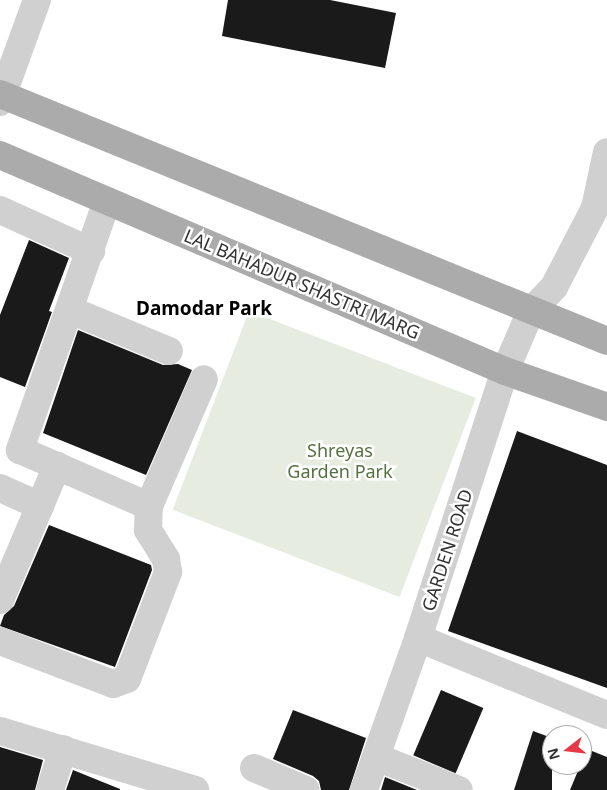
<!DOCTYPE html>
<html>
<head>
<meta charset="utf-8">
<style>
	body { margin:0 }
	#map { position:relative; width:607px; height:790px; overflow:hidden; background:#fff; font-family:"Noto Sans",sans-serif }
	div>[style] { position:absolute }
	.green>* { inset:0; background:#e6ecdf; transform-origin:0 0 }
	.building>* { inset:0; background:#1a1a1a; transform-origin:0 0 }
	.minor>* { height:28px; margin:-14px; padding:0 14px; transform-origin:14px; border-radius:14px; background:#d0d0d0 }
	.major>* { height:28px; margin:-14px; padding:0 14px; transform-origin:14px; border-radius:14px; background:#ababab }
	span { translate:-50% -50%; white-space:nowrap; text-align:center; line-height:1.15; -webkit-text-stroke:5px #fff; paint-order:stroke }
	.street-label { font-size:18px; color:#333 }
	.park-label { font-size:18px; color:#56703f }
	.neighbourhood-label { font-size:19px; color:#000; font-weight:700 }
	.north { position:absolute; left:542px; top:725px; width:50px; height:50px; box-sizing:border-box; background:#fff; border:1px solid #adadad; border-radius:50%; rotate:254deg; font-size:14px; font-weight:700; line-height:20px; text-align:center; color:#333 }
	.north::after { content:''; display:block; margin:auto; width:18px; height:22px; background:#e63946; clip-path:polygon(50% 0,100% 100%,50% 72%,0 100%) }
</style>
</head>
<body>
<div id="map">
	<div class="green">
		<div style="left:249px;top:311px;width:243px;height:213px;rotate:21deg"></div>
	</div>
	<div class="building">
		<div style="clip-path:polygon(228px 0,330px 0,396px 13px,385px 68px,222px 36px)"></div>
		<div style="clip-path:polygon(29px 240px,69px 258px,49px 311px,52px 312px,25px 387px,0 377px,0 315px)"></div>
		<div style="clip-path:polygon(78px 330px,163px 365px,178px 364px,192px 370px,146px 475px,43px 433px)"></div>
		<div style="clip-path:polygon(517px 431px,607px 465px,607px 688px,448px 631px)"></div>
		<div style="clip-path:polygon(49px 525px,151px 565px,152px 570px,115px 667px,0 626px,4px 615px,14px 606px)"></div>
		<div style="left:441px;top:690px;width:46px;height:71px;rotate:23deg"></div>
		<div style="clip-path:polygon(293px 710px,366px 738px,349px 790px,321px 790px,319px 781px,313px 776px,273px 759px)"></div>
		<div style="clip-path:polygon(533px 731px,552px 738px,552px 790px,514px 790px)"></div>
		<div style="clip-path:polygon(0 747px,43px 760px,35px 790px,0 790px)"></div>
		<div style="clip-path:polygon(587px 749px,607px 757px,607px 790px,570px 790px)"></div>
		<div style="clip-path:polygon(73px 770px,120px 789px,120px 790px,66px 790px)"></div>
		<div style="clip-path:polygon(385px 777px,417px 790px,381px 790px)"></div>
	</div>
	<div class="minor">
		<div style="left:0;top:102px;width:109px;rotate:-70.1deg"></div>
		<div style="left:107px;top:201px;width:264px;rotate:109.3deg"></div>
		<div style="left:20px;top:450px;width:141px;rotate:23.5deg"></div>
		<div style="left:0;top:210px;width:100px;rotate:24.3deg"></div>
		<div style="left:70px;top:310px;width:107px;rotate:22.5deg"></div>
		<div style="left:0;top:488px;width:44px;rotate:24.2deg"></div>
		<div style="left:0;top:600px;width:146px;rotate:-67deg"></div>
		<div style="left:418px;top:638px;width:204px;rotate:22.2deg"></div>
		<div style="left:0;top:641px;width:121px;rotate:20.8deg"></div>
		<div style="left:113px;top:684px;width:15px;rotate:-20deg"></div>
		<div style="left:127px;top:679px;width:115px;rotate:-69deg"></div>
		<div style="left:168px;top:572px;width:13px;rotate:-99deg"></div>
		<div style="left:166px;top:559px;width:34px;rotate:-122deg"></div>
		<div style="left:148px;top:530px;width:24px;rotate:-88deg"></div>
		<div style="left:149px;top:506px;width:138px;rotate:-66.6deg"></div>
		<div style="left:0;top:731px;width:204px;rotate:16.8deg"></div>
		<div style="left:376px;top:757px;width:89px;rotate:21.7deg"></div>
		<div style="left:254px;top:768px;width:56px;rotate:22.9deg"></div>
		<div style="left:50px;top:790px;width:43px;rotate:-72.4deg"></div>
		<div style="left:364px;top:790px;width:161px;rotate:-70.4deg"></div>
		<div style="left:418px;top:638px;width:281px;rotate:-72deg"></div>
		<div style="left:505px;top:371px;width:65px;rotate:-66.6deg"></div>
		<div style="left:531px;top:311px;width:33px;rotate:-46deg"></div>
		<div style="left:554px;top:287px;width:89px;rotate:-62.6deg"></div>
		<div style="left:595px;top:208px;width:57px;rotate:-77.9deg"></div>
	</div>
	<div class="major">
		<div style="left:0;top:94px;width:655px;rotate:22.14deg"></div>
		<div style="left:0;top:155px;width:549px;rotate:23.16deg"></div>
		<div style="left:505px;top:371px;width:108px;rotate:19.4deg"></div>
	</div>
	<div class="street-label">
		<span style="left:302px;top:284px;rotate:23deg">LAL BAHADUR SHASTRI MARG</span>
		<span style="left:447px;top:550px;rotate:-72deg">GARDEN ROAD</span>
	</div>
	<div class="park-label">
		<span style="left:340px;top:461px">Shreyas<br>Garden Park</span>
	</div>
	<div class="neighbourhood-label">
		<span style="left:204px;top:309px">Damodar Park</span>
	</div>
	<div class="north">N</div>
</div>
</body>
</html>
